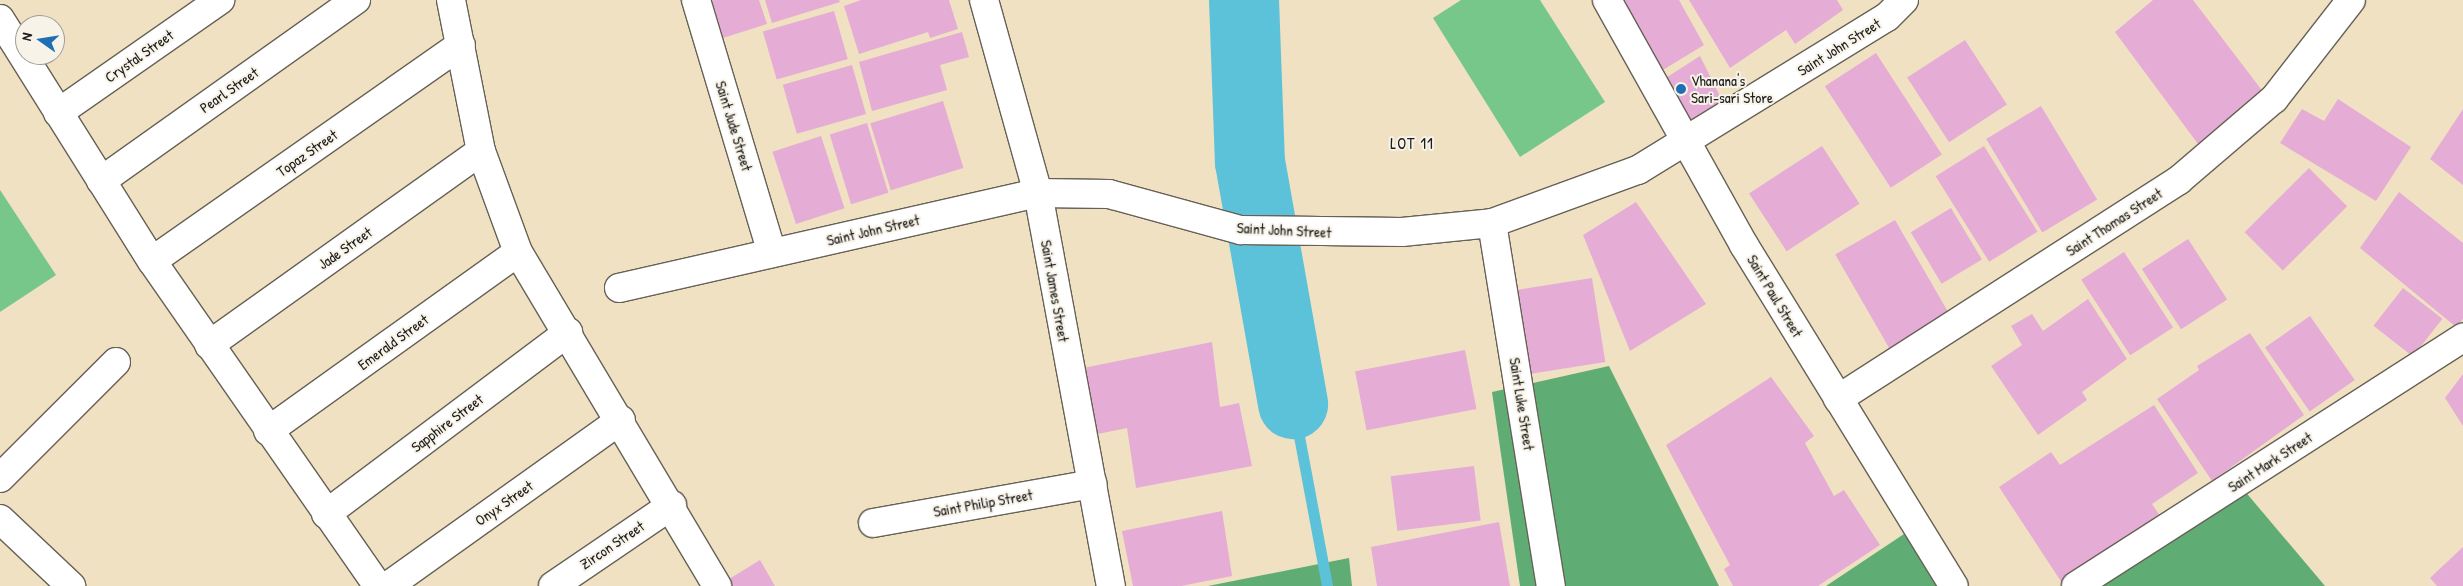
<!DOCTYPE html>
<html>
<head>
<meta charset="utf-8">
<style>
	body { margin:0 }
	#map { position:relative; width:2463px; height:586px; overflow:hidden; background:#f0e1c3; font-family:"Patrick Hand",sans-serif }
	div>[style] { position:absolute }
	.green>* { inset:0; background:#76c789 }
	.forest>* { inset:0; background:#60ac75 }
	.stream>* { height:11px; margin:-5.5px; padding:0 5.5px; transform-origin:5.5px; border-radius:5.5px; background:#5cc2d9 }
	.river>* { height:70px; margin:-35px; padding:0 35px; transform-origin:35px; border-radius:35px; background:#5cc2d9 }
	.building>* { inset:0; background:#e5add5; transform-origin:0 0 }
	.roads { filter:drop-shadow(1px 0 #666156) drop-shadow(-1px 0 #666156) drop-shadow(0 1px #666156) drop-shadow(0 -1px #666156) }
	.minor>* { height:28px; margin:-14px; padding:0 14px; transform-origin:14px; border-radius:14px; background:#fff }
	.dots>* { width:14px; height:14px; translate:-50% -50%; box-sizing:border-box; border:2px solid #f7f3e8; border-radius:50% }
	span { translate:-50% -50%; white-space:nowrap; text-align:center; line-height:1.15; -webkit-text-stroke:4px #f7f3e8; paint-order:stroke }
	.street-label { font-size:15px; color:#1c1c1c }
	.poi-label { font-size:15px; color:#1c1c1c }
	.left { translate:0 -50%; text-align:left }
	.neighbourhood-label { font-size:16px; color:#1c1c1c; letter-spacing:1px }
	.north { position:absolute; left:15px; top:15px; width:50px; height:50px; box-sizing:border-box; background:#f7f3e8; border:1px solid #9f9d96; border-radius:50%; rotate:283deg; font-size:14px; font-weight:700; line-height:20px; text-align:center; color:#1c1c1c }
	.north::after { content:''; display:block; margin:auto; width:18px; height:22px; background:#1f6fb2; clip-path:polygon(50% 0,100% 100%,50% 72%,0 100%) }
</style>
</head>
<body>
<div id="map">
	<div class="green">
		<div style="clip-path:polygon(1461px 0,1540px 0,1605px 102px,1520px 157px,1433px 18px)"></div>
		<div style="clip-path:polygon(0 190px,56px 275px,0 312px)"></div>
	</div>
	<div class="forest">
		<div style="clip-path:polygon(1609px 366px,1719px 586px,1520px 586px,1492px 392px)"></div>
		<div style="clip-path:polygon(2243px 489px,2325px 586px,2095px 586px)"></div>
		<div style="clip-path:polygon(1907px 532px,1941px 586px,1826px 586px)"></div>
		<div style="clip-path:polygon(1349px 558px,1352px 586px,1208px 586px)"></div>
	</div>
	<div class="stream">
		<div style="left:1293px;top:404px;width:185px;rotate:79.4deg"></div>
	</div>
	<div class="river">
		<div style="left:1244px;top:0;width:162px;rotate:87.9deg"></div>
		<div style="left:1250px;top:162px;width:246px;rotate:79.9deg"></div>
	</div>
	<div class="building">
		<div style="clip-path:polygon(712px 0,759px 0,767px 24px,723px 38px)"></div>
		<div style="clip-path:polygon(765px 0,839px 0,840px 2px,772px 23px)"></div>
		<div style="clip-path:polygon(861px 0,949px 0,958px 29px,930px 38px,928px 32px,859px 54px,844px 6px)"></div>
		<div style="clip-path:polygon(1610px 0,1679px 0,1704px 45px,1653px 76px)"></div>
		<div style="clip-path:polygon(1689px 0,1837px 0,1843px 10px,1795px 44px,1786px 30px,1730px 68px)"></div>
		<div style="clip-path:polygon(2153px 0,2193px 0,2264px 93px,2198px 144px,2115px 32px)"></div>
		<div style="left:834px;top:11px;width:50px;height:74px;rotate:74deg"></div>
		<div style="clip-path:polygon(962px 32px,969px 57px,940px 65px,947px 90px,872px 111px,859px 62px)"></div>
		<div style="left:1965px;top:40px;width:77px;height:69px;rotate:57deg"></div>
		<div style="left:1876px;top:53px;width:121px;height:61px;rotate:57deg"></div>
		<div style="clip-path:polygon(1700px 56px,1726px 108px,1687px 134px,1661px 81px)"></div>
		<div style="left:852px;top:65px;width:51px;height:72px;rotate:74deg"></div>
		<div style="clip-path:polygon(2338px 99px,2411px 147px,2376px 201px,2280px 143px,2302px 109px,2324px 121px)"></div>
		<div style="left:943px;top:101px;width:70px;height:76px;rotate:73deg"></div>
		<div style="left:2041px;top:106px;width:109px;height:64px;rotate:59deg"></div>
		<div style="clip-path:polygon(2463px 109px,2463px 185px,2430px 159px)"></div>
		<div style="left:867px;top:123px;width:73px;height:39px;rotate:73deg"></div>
		<div style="left:821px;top:136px;width:76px;height:51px;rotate:72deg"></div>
		<div style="left:1822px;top:146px;width:69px;height:87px;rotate:57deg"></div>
		<div style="left:1984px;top:146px;width:101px;height:57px;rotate:58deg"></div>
		<div style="left:2309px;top:168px;width:54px;height:91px;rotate:45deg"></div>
		<div style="clip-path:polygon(2399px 192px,2463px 243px,2463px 319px,2456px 327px,2360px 248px)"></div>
		<div style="clip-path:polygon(1636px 202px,1706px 304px,1630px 351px,1583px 235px)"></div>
		<div style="left:1951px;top:208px;width:60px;height:47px;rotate:59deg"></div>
		<div style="left:1895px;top:220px;width:111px;height:69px;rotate:60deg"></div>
		<div style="left:2188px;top:239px;width:72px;height:55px;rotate:57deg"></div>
		<div style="left:2124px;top:252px;width:90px;height:51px;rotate:57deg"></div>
		<div style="left:1592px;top:278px;width:85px;height:75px;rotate:81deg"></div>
		<div style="left:2403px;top:288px;width:50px;height:48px;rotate:38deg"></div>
		<div style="clip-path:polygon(2088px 299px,2127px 359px,2082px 392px,2087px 400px,2038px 435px,1991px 366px,2022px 345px,2011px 326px,2032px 314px,2043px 331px)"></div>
		<div style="left:2310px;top:316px;width:78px;height:55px;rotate:55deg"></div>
		<div style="clip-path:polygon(2250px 333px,2304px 415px,2212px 481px,2157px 399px,2199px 370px,2197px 366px)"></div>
		<div style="clip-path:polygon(1212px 342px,1220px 407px,1239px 403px,1252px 466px,1136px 488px,1127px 428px,1088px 436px,1078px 369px)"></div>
		<div style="left:1465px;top:350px;width:60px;height:112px;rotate:79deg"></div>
		<div style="clip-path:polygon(2463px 374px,2463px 426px,2445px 398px)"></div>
		<div style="clip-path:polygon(1771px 377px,1814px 436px,1805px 443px,1834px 496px,1844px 490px,1880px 545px,1818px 586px,1733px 586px,1724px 569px,1730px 565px,1666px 445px)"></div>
		<div style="clip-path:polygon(2154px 405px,2198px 473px,2152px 504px,2164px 522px,2064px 586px,1999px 487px,2051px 452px,2060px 465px)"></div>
		<div style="left:1474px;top:466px;width:55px;height:84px;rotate:83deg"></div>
		<div style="clip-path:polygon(1222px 511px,1232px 576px,1181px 586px,1133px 586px,1122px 531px)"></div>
		<div style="clip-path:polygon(1499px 522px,1510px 586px,1377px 586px,1371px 547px)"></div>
		<div style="clip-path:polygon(2463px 547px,2463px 586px,2437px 586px,2430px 578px)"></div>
		<div style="clip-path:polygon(760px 560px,775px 586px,722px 586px,721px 584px)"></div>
	</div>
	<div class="roads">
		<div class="minor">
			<div style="left:451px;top:0;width:154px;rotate:78.8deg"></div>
			<div style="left:481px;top:151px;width:108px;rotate:69.9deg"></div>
			<div style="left:518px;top:252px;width:389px;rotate:59.2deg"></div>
			<div style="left:696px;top:0;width:264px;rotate:73.3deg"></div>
			<div style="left:984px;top:0;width:200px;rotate:74.4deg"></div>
			<div style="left:1038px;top:193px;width:400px;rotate:79.5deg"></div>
			<div style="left:1607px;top:0;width:281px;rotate:60.8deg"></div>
			<div style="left:1744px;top:245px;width:400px;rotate:58.4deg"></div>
			<div style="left:0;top:19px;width:286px;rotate:57.9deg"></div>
			<div style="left:152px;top:261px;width:396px;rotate:55.2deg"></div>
			<div style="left:58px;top:113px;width:198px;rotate:-34.9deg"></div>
			<div style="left:101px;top:181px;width:313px;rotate:-35.4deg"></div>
			<div style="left:1492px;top:223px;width:368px;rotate:80.8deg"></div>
			<div style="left:152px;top:261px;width:377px;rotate:-35deg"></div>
			<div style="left:619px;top:288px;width:430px;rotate:-12.8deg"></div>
			<div style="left:1038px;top:193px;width:71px;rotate:0.8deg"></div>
			<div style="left:1109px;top:194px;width:137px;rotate:15.3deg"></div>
			<div style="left:1241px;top:230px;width:161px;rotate:0.7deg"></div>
			<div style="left:1402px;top:232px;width:90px;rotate:-5.7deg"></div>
			<div style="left:1492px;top:223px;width:155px;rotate:-20deg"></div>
			<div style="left:1638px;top:170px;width:292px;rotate:-31.6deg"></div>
			<div style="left:1887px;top:17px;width:24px;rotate:-45deg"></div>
			<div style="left:209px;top:345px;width:334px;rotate:-35.5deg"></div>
			<div style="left:1838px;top:399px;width:405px;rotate:-32.7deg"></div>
			<div style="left:2179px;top:180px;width:125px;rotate:-40.5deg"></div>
			<div style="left:2274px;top:99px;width:125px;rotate:-52.1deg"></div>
			<div style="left:268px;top:431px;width:307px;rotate:-35.6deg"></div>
			<div style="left:0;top:478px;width:164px;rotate:-45deg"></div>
			<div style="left:326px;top:514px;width:303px;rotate:-36.9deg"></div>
			<div style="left:0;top:519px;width:98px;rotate:43.3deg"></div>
			<div style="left:873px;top:523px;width:223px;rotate:-10.1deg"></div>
			<div style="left:388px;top:586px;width:286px;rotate:-35.5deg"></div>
			<div style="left:553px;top:586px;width:144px;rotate:-34.2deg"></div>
			<div style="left:2076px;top:586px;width:460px;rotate:-32.7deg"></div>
		</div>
	</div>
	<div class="dots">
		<div style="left:1681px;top:89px;background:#1f6fb2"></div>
	</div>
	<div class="street-label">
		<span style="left:1839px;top:47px;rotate:-32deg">Saint John Street</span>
		<span style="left:139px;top:56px;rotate:-35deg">Crystal Street</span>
		<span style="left:229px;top:90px;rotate:-35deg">Pearl Street</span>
		<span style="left:734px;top:126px;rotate:73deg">Saint Jude Street</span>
		<span style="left:307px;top:153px;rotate:-35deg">Topaz Street</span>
		<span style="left:2114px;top:222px;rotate:-33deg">Saint Thomas Street</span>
		<span style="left:873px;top:230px;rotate:-13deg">Saint John Street</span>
		<span style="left:1284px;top:230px;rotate:3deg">Saint John Street</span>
		<span style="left:345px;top:248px;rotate:-35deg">Jade Street</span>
		<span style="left:1055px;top:291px;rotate:80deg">Saint James Street</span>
		<span style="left:1775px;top:296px;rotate:59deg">Saint Paul Street</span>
		<span style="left:393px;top:342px;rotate:-36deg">Emerald Street</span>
		<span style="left:1522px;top:404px;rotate:81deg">Saint Luke Street</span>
		<span style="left:447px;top:423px;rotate:-37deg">Sapphire Street</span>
		<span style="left:2270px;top:462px;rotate:-33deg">Saint Mark Street</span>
		<span style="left:504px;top:503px;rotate:-35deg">Onyx Street</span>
		<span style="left:983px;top:503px;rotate:-10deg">Saint Philip Street</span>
		<span style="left:612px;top:545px;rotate:-34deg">Zircon Street</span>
	</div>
	<div class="poi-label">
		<span class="left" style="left:1691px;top:89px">Vhanana's<br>Sari-sari Store</span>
	</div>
	<div class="neighbourhood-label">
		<span style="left:1412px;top:143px">LOT 11</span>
	</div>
	<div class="north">N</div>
</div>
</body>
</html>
